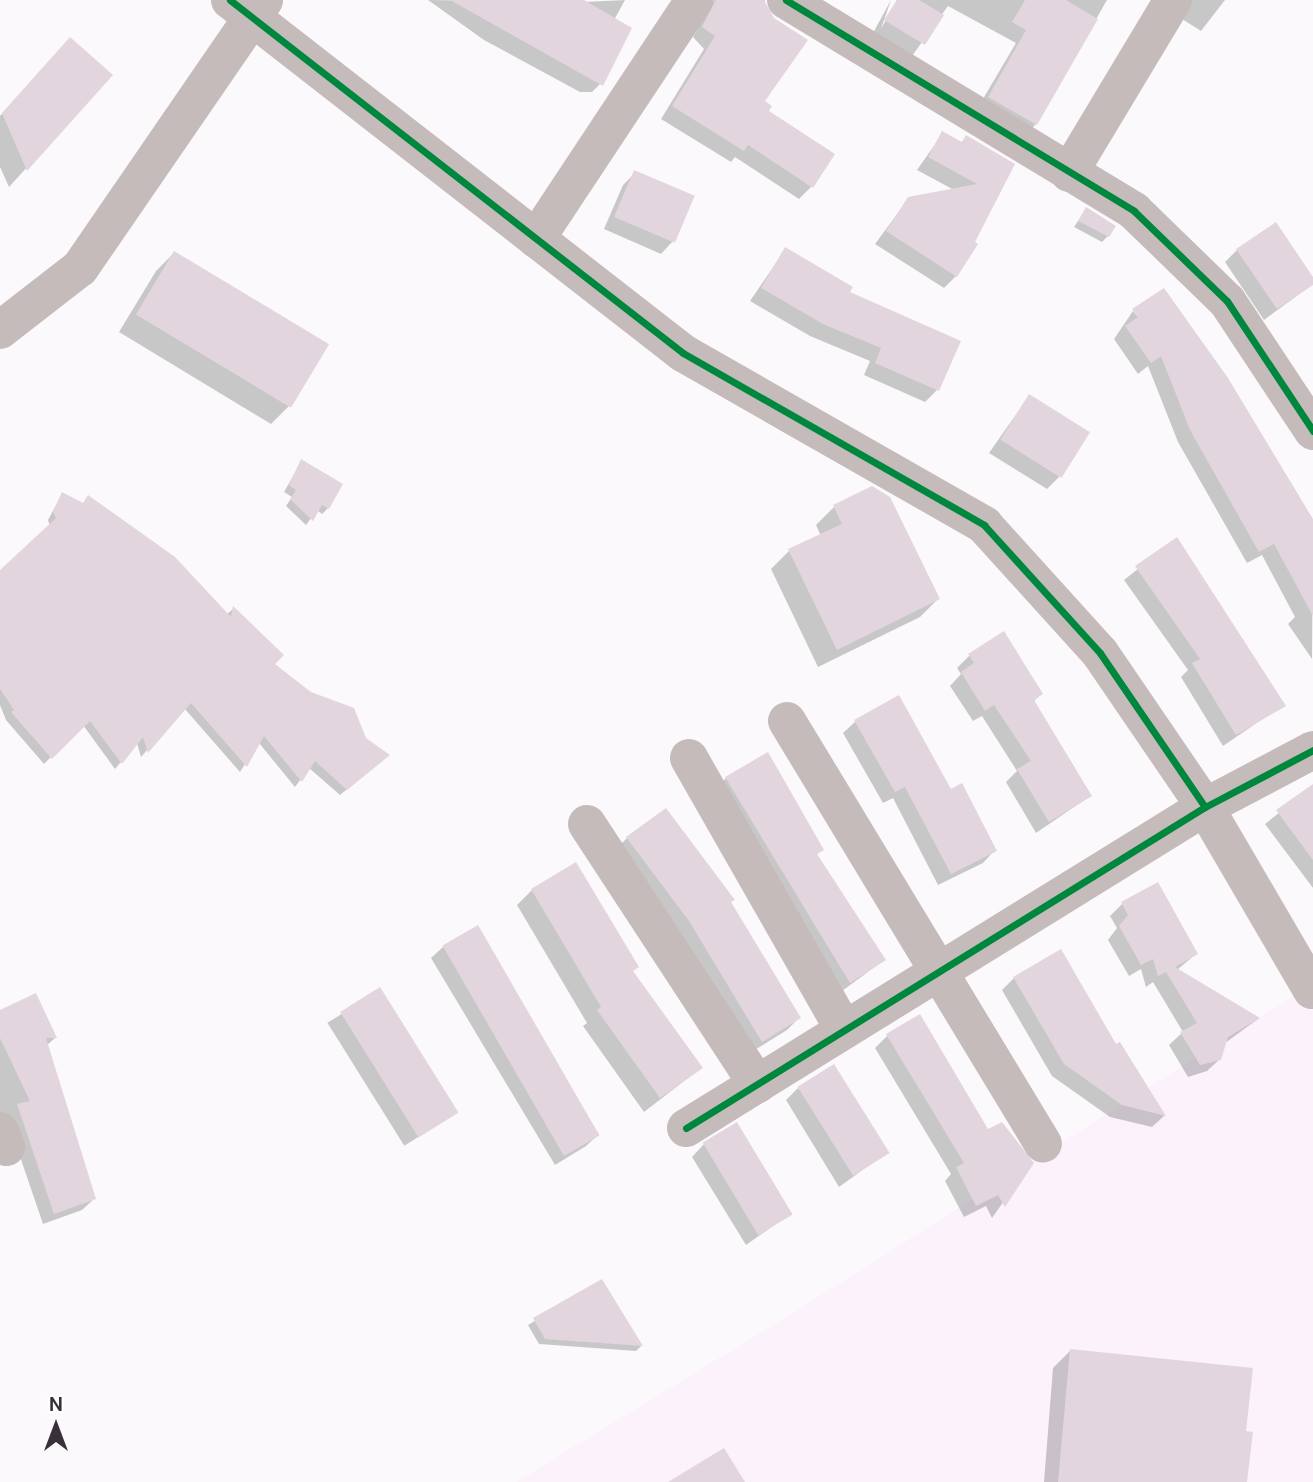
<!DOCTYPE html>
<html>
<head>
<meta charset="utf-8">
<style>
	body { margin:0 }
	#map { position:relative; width:1313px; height:1482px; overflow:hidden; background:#fbf9fb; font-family:"DM Sans",sans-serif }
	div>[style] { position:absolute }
	.built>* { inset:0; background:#fbf2fc }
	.shadow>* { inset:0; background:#0003; transform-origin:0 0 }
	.building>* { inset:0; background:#e3d5de; transform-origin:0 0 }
	.minor>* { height:38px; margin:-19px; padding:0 19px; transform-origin:19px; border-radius:19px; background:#c5bbbb }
	.cycleway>* { height:7px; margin:-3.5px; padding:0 3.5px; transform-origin:3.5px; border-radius:3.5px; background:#00873e }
	span { translate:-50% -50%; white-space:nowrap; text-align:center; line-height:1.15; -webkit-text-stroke:5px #fff; paint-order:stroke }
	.north { position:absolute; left:21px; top:1391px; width:70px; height:70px; -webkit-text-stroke:5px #fff; paint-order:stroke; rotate:0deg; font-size:19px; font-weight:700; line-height:28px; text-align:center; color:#383039 }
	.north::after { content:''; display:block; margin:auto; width:24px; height:32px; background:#383039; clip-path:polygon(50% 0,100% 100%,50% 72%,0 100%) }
</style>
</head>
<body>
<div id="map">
	<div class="built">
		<div style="clip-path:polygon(1313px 983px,1313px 1482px,516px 1482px,793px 1313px)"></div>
	</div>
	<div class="shadow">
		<div style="clip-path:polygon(428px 0,584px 2px,625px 0,614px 20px,604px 80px,592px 92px,580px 92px,484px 40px)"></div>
		<div style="clip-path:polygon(714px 0,765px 0,762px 102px,811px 187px,799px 199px,735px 157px,731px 162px,661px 119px,704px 49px,693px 37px)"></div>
		<div style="clip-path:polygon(891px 0,881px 29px,897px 0,1107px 0,1036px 124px,1024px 136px,977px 109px,1016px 43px,948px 6px,912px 56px,873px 33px)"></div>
		<div style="clip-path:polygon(1189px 0,1225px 0,1201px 31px,1182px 19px)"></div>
		<div style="clip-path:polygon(52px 58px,111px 75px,9px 187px,0 167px,0 116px)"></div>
		<div style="clip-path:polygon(943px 133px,961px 143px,966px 137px,1012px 165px,956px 276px,944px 288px,875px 244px,909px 198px,954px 190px,917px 170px)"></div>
		<div style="clip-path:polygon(635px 173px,692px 197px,673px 241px,661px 254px,604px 229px,623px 185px)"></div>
		<div style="clip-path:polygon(1086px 209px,1108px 236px,1102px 242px,1074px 227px)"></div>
		<div style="clip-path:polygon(785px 250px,848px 293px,937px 390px,925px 402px,864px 375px,870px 361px,810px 336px,750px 301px)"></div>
		<div style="clip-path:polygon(1237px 250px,1313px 280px,1313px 284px,1264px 320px,1225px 262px)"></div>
		<div style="clip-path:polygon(174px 253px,326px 346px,289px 406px,271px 424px,119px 332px,156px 271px)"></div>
		<div style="clip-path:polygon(1133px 311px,1313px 524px,1312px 659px,1288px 624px,1295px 617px,1262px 555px,1247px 563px,1178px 442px,1148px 366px,1138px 374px,1114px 339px)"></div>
		<div style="clip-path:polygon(1029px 396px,1059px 477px,1047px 489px,989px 453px)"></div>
		<div style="clip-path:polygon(301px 462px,328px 508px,322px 514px,317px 510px,306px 525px,286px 506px,292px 497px,284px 492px)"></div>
		<div style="clip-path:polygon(872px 488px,938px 599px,920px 617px,818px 667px,771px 569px,789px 551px,821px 536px,816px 525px,834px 507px)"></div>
		<div style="clip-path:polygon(62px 494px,226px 615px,233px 609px,273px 664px,365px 739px,381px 761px,340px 795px,309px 768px,295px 787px,259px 743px,240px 772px,184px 708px,141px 757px,137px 743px,115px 769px,83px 725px,44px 764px,6px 720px,0 705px,0 571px,50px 526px,48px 520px)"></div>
		<div style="clip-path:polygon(1176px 539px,1283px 705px,1223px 746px,1181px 677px,1188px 670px,1124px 580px)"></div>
		<div style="clip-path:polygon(1003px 634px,1041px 694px,1033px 702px,1090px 796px,1036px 833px,1006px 782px,1017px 771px,982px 716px,973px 721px,950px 686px,961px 674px,957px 668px,969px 656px)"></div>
		<div style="clip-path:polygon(856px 721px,950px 791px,995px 850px,983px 863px,938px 885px,893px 798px,883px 803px,843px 733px)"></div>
		<div style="clip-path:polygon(726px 778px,822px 850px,816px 855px,884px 960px,838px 994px,714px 790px)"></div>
		<div style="clip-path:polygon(1313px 786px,1313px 888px,1265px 824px)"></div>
		<div style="clip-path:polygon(627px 838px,730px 902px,799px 1018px,787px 1030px,750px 1053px,615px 850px)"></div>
		<div style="clip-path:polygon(532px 890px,632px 972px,701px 1068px,644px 1112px,583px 1026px,587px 1023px,517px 905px)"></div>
		<div style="clip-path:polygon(1122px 904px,1196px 954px,1177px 970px,1258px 1019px,1225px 1043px,1220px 1059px,1207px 1071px,1188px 1077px,1169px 1045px,1183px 1032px,1153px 982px,1146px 987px,1141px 969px,1129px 976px,1108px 940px,1117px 928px,1110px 916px)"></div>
		<div style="clip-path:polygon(444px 946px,599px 1134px,586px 1146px,555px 1165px,431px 958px)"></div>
		<div style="clip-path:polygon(1014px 978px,1116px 1046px,1119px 1044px,1164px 1116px,1152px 1127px,1110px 1117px,1052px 1076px,1002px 990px)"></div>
		<div style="left:380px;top:990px;width:145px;height:62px;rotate:58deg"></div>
		<div style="clip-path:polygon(0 1012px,55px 1038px,46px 1046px,94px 1199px,82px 1210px,43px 1224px,14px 1139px,0 1124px)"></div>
		<div style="clip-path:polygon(887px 1036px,988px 1131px,1031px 1163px,992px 1218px,986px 1206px,964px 1217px,945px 1181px,951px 1174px,875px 1048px)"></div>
		<div style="clip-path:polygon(798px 1088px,886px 1153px,839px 1187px,786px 1100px)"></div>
		<div style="clip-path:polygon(704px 1144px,790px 1214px,746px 1245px,692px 1157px)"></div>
		<div style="clip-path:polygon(602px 1281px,641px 1346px,636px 1351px,539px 1344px,528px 1325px)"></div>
		<div style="clip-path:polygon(1070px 1351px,1241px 1482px,1044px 1482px,1053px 1368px)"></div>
	</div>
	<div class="building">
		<div style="clip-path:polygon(450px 0,584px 0,632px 28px,603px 86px)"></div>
		<div style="clip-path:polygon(716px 0,764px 0,774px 18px,808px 40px,765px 101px,772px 106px,769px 111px,835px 154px,813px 188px,748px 145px,744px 151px,672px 106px,715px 36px,702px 27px)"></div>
		<div style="clip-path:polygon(897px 0,919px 0,944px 15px,925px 45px,884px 20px)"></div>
		<div style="clip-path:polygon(1025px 0,1066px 0,1098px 19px,1037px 125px,988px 97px,1026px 30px,1012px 22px)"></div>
		<div style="clip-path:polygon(70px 37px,113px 75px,27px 171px,2px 113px)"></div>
		<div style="clip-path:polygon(942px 131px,962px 142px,966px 135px,1015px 164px,975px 242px,978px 244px,957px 277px,886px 231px,908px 197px,977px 184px,928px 157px)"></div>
		<div style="left:634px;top:170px;width:66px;height:51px;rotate:23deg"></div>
		<div style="clip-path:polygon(1086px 207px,1116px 226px,1109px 237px,1078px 221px)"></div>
		<div style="clip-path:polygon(1276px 222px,1313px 277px,1313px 285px,1277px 309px,1236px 249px)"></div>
		<div style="clip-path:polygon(785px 247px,853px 287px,850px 292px,961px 341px,939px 391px,875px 363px,881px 348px,823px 324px,761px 288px)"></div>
		<div style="left:174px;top:251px;width:181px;height:74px;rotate:31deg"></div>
		<div style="clip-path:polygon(1164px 288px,1228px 378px,1313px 519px,1313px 616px,1274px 544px,1259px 552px,1190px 430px,1161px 356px,1151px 363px,1125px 326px,1138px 317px,1132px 309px)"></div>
		<div style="left:1029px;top:394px;width:72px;height:54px;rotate:32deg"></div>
		<div style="clip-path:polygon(301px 459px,343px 484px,329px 509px,322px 505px,313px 521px,290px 499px,296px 490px,289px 485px)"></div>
		<div style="clip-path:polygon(872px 486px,890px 497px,940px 599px,837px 650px,788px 549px,842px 524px,833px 505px)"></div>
		<div style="clip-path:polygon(62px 492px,83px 503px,88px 495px,175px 557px,231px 617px,233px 606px,284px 655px,275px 664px,311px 692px,354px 708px,366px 738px,390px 755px,347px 790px,315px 761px,302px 782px,264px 736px,247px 767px,191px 703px,148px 753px,143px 737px,122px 764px,90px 721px,52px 759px,11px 712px,14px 710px,0 689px,0 570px,56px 518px,53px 512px)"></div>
		<div style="clip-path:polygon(1177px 537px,1286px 706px,1236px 735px,1192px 663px,1200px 659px,1135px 566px)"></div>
		<div style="clip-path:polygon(1004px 631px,1043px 694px,1034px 700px,1092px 796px,1049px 822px,1017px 769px,1031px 761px,994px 705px,985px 711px,961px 672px,974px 663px,968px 654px)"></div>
		<div style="clip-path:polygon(899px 695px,951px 789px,962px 783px,997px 851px,951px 874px,905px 787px,895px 792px,854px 720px)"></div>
		<div style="clip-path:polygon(768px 752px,824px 850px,817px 854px,886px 960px,850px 983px,725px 777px)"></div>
		<div style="clip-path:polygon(1313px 784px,1313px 860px,1276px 810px)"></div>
		<div style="clip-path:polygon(666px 808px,735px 900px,731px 902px,801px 1018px,762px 1042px,689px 921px,626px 837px)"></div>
		<div style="clip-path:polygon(576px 862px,639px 967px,633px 971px,703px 1068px,660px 1098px,597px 1010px,601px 1007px,531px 889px)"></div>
		<div style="clip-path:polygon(1158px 882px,1198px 954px,1175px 967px,1260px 1018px,1228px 1037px,1221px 1060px,1200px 1065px,1180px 1032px,1197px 1023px,1166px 972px,1158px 976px,1153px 959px,1141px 965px,1119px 926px,1128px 915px,1121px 902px)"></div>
		<div style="left:478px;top:925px;width:243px;height:41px;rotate:60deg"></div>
		<div style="clip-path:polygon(1061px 949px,1116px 1044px,1120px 1042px,1166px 1116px,1122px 1105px,1064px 1064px,1013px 977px)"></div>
		<div style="left:380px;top:987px;width:148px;height:47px;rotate:58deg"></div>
		<div style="clip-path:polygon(36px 993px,57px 1038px,46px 1038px,96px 1199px,54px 1214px,17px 1104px,30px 1101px,0 1038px,0 1010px)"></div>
		<div style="clip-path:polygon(920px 1014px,988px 1129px,1002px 1122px,1034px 1163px,1005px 1207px,998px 1195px,976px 1206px,956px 1167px,964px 1163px,886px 1034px)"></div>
		<div style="left:834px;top:1064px;width:105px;height:43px;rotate:58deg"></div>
		<div style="left:737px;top:1122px;width:108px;height:40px;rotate:59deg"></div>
		<div style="clip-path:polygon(602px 1279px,643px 1346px,545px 1339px,533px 1318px)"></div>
		<div style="clip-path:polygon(1070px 1349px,1253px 1368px,1246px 1431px,1253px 1432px,1247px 1482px,1058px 1482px)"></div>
		<div style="clip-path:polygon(724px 1448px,745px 1482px,668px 1482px)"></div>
	</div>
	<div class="minor">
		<div style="left:230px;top:0;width:574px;rotate:37.93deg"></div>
		<div style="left:683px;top:353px;width:347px;rotate:29.7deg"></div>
		<div style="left:984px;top:525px;width:173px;rotate:47.8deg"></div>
		<div style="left:1100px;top:653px;width:186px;rotate:55.7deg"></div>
		<div style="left:1205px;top:807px;width:212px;rotate:59.7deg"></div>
		<div style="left:786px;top:0;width:407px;rotate:31.2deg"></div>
		<div style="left:1134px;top:211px;width:129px;rotate:44.1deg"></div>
		<div style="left:1227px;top:301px;width:156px;rotate:56.5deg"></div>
		<div style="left:1069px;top:173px;width:202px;rotate:-59deg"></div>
		<div style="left:536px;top:239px;width:287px;rotate:-56.5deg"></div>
		<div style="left:0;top:330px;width:101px;rotate:-37.8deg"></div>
		<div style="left:80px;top:268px;width:325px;rotate:-55.5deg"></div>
		<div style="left:787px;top:721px;width:494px;rotate:58.8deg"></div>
		<div style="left:689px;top:758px;width:313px;rotate:60.3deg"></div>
		<div style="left:587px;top:824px;width:311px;rotate:56.8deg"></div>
		<div style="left:686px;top:1128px;width:610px;rotate:-31.74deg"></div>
		<div style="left:1205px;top:807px;width:122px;rotate:-27.8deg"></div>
		<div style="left:0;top:1131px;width:17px;rotate:69deg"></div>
		<div style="left:6px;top:1147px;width:7px;rotate:-153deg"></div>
	</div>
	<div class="cycleway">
		<div style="left:230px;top:0;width:574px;rotate:37.93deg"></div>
		<div style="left:683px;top:353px;width:347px;rotate:29.7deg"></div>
		<div style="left:984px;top:525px;width:173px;rotate:47.8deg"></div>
		<div style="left:1100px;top:653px;width:186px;rotate:55.7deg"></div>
		<div style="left:786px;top:0;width:407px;rotate:31.2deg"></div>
		<div style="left:1134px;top:211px;width:129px;rotate:44.1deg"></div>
		<div style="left:1227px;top:301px;width:156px;rotate:56.5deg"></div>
		<div style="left:686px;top:1128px;width:610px;rotate:-31.74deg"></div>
		<div style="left:1205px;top:807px;width:122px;rotate:-27.8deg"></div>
	</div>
	<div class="north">N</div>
</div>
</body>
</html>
